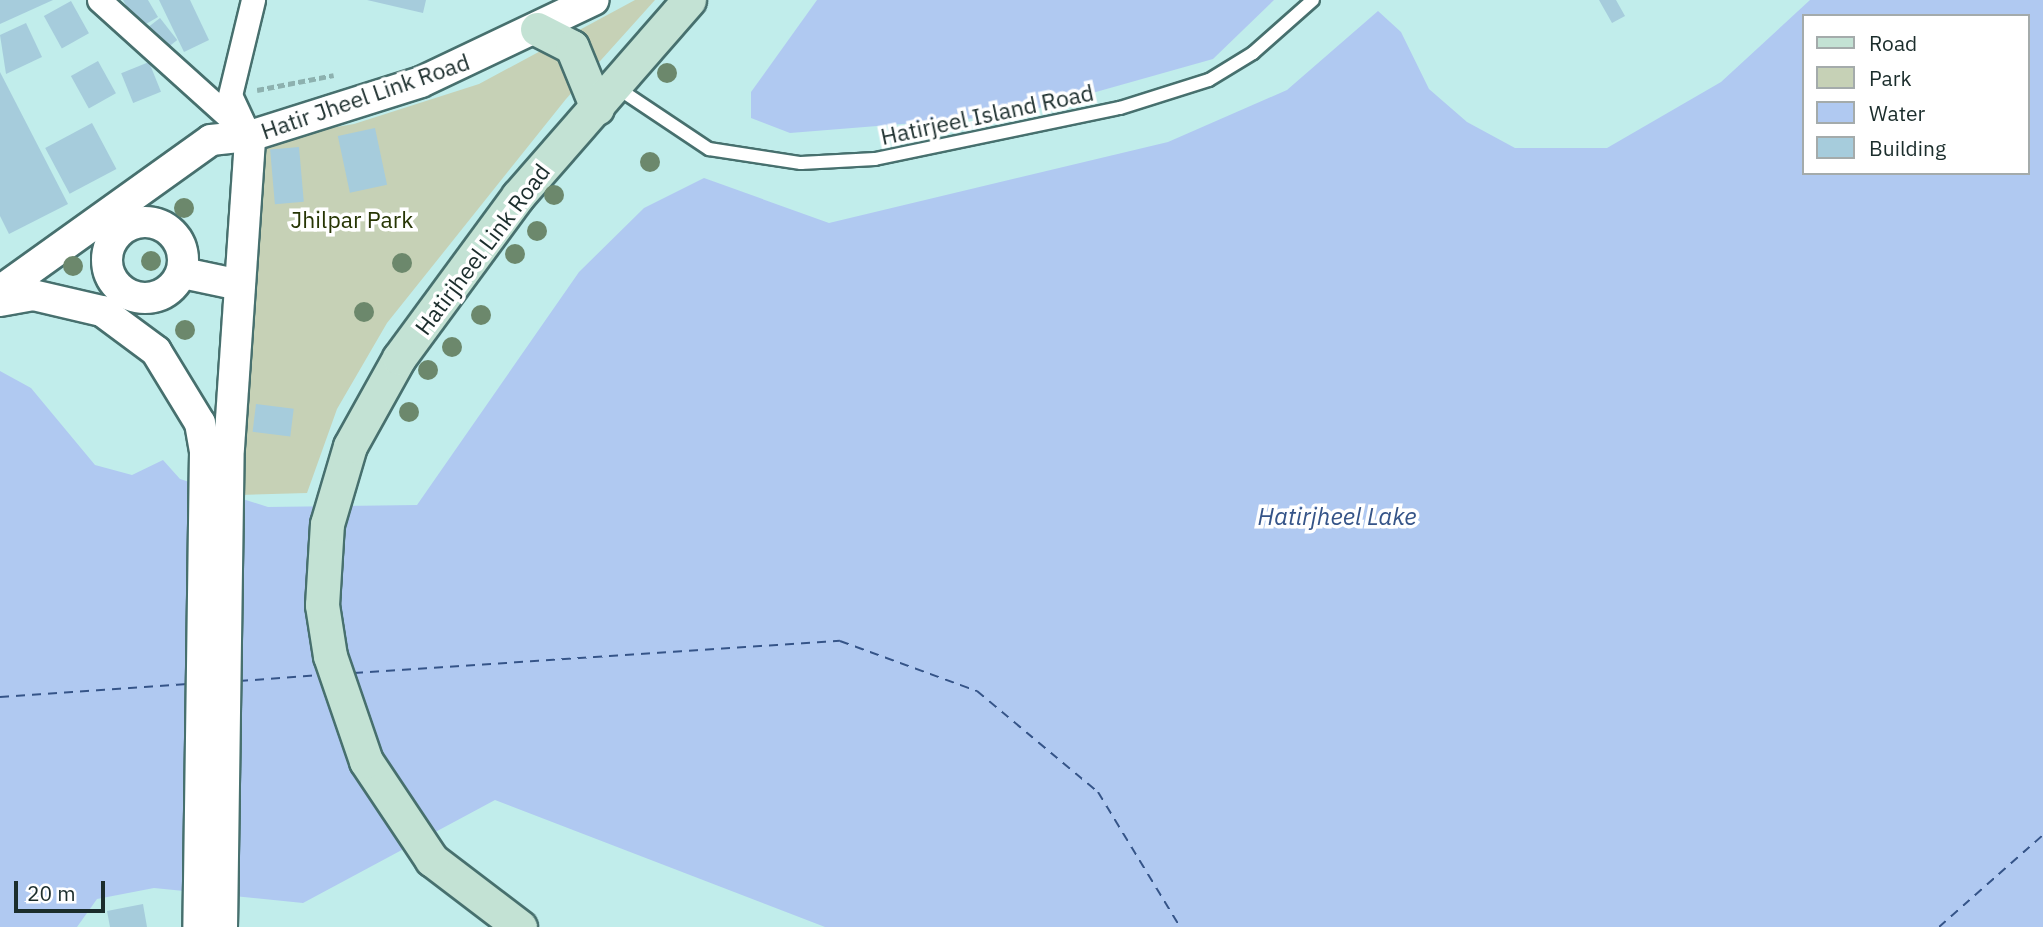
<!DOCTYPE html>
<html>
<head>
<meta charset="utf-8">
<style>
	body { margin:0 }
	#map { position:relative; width:2043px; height:927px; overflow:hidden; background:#c1edeb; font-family:"IBM Plex Sans",sans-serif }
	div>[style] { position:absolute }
	.green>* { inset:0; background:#c6d1b6 }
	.water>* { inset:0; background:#b0c9f1 }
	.ferry>* { height:2px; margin-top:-1px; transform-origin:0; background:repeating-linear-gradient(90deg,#355488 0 9px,transparent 0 16px) }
	.building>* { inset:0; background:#a6ccdc; transform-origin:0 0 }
	.path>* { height:4.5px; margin-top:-2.25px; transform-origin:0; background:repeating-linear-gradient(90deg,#8db1af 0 7px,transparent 0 10.5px) }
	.roads { filter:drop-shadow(2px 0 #47706e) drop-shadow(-2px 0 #47706e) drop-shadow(0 2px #47706e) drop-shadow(0 -2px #47706e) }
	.service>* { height:12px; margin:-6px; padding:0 6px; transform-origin:6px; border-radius:6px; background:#fff }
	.minor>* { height:23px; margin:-11.5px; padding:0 11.5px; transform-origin:11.5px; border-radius:11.5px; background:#fff }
	.tertiary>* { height:30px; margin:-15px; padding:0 15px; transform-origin:15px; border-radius:15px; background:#fff }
	.tertiary>.ring { margin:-15px; padding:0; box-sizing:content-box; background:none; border:30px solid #fff; border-radius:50% }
	.secondary>* { height:33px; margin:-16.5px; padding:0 16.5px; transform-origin:16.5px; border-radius:16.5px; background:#c3e2d4 }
	.trees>* { width:20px; height:20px; margin:-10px; border-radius:50%; background:#6c886c }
	span { translate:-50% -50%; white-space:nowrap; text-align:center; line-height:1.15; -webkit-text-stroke:7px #fff; paint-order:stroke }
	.street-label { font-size:23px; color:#1b2d2c }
	.park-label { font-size:23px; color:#273604 }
	.water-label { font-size:24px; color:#355488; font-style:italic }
	.legend { position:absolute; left:1802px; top:14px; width:228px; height:161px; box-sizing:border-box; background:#fff; border:2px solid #a4abab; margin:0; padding:9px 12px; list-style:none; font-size:21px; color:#1b2d2c }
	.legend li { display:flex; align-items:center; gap:14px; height:35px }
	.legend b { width:35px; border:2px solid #a4abab }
	.scale { position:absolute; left:14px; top:881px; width:91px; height:32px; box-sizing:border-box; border:4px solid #1b2d2c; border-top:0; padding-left:9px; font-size:21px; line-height:24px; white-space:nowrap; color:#1b2d2c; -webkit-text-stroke:5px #fff; paint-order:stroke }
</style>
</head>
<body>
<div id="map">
	<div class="green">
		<div style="clip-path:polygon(635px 0,655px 0,566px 99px,387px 323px,337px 409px,307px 493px,239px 495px,265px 139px,354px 124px,479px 84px)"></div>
	</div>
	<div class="water">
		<div style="clip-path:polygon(817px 0,1274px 0,1213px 59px,1014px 115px,790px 133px,751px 118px,751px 92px)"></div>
		<div style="clip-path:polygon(evenodd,1810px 0,2043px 0,2043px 927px,825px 927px,495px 800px,303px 903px,154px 888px,97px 899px,77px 927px,0 927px,0 371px,31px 388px,95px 465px,132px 475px,163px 460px,180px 479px,268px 507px,417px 505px,579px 272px,644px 208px,704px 178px,829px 223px,1168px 142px,1287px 90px,1378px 11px,1401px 32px,1429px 89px,1467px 122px,1515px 148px,1607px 148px,1721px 82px,1810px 0,1803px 16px,2027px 16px,2027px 173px,1803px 173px,1803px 16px)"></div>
	</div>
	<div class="ferry">
		<div style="left:354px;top:673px;width:487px;rotate:-3.8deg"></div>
		<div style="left:840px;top:641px;width:146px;rotate:20.1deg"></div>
		<div style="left:977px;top:691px;width:158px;rotate:39.9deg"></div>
		<div style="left:1098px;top:792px;width:158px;rotate:58.7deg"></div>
		<div style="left:239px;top:681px;width:81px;rotate:-4.2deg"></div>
		<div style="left:0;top:697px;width:188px;rotate:-4deg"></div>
		<div style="left:1939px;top:927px;width:139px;rotate:-41.5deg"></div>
	</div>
	<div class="building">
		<div style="clip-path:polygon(0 0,53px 0,0 24px)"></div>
		<div style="clip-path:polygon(123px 0,148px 0,158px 17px,139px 28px)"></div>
		<div style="clip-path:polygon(159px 0,190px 0,209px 40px,184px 52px)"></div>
		<div style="clip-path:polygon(367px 0,426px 0,423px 13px)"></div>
		<div style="clip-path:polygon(1599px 0,1616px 0,1625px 16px,1612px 23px)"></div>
		<div style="left:71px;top:1px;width:37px;height:31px;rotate:61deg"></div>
		<div style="left:160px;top:18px;width:28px;height:16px;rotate:52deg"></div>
		<div style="clip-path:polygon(26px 23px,42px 57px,6px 74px,0 35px)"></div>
		<div style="left:98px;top:61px;width:37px;height:31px;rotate:61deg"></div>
		<div style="left:149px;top:62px;width:32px;height:30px;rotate:68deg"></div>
		<div style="clip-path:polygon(0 72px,68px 204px,9px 234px,0 216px)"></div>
		<div style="left:92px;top:123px;width:52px;height:53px;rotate:62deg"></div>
		<div style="left:375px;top:128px;width:58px;height:38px;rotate:78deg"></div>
		<div style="left:299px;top:147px;width:55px;height:29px;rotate:85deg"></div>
		<div style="left:256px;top:404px;width:38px;height:28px;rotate:7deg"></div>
		<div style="clip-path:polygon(143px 904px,147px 927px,110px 927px,107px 911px)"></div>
	</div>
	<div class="path">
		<div style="left:257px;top:90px;width:78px;rotate:-11deg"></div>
	</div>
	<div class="roads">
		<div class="service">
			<div style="left:616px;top:87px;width:112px;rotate:33.7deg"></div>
			<div style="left:709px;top:149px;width:93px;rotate:8.7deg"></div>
			<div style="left:801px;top:163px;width:74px;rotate:-3.1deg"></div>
			<div style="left:875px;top:159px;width:250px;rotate:-11.8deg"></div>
			<div style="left:1120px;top:108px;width:93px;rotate:-17.5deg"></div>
			<div style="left:1209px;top:80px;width:52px;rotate:-31.5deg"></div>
			<div style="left:1253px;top:53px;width:80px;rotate:-41.5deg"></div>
		</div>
		<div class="minor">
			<div style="left:99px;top:0;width:203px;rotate:42deg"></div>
			<div style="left:245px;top:127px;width:35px;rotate:-115deg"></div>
			<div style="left:230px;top:95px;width:98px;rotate:-76.4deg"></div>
		</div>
		<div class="tertiary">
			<div class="ring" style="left:107px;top:222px;width:46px;height:46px"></div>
			<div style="left:183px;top:273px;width:58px;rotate:11.9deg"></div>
			<div style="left:0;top:291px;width:259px;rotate:-35.6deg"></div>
			<div style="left:211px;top:140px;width:39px;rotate:-6deg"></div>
			<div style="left:250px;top:136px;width:179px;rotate:-17.5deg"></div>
			<div style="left:421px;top:82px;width:191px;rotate:-25.4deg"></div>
			<div style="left:0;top:301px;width:34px;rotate:-10deg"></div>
			<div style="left:33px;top:295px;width:71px;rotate:13.1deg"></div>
			<div style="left:102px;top:311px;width:67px;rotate:36.5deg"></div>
			<div style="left:156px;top:351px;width:84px;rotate:58.6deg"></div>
			<div style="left:200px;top:423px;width:29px;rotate:80deg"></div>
			<div style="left:205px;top:452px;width:475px;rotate:90.8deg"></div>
			<div style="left:222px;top:927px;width:479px;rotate:-89.2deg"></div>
			<div style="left:229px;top:448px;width:313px;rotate:-86.1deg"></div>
		</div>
		<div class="secondary">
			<div style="left:537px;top:29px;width:39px;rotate:27deg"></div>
			<div style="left:572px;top:47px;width:66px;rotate:67.7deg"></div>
			<div style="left:520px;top:927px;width:111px;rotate:-142.7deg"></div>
			<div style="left:432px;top:860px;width:119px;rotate:-123.7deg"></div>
			<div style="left:366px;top:761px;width:111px;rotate:-108.9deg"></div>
			<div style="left:330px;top:656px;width:52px;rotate:-98.9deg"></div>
			<div style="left:322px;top:605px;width:81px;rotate:-86.5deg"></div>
			<div style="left:327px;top:524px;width:81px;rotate:-73.6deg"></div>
			<div style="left:350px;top:446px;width:101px;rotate:-60.9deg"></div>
			<div style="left:399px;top:358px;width:201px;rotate:-53.7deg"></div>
			<div style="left:518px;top:196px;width:260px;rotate:-48.9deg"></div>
		</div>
	</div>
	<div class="trees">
		<div style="left:667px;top:73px"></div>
		<div style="left:650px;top:162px"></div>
		<div style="left:554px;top:195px"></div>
		<div style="left:184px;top:208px"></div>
		<div style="left:537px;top:231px"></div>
		<div style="left:515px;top:254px"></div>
		<div style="left:151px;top:261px"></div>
		<div style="left:402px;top:263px"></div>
		<div style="left:73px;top:266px"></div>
		<div style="left:364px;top:312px"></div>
		<div style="left:481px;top:315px"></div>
		<div style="left:185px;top:330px"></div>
		<div style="left:452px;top:347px"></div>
		<div style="left:428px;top:370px"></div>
		<div style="left:409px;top:412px"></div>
	</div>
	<div class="street-label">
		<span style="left:365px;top:96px;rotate:-19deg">Hatir Jheel Link Road</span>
		<span style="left:987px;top:114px;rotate:-12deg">Hatirjeel Island Road</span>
		<span style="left:482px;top:249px;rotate:-53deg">Hatirjheel Link Road</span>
	</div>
	<div class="park-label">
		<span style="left:352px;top:219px">Jhilpar Park</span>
	</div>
	<div class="water-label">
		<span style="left:1337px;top:517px">Hatirjheel Lake</span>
	</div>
	<ul class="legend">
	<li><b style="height:9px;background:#c3e2d4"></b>Road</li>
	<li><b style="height:19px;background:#c6d1b6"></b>Park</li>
	<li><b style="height:19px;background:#b0c9f1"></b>Water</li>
	<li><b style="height:19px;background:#a6ccdc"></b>Building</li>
	</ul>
	<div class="scale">20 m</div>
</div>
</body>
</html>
